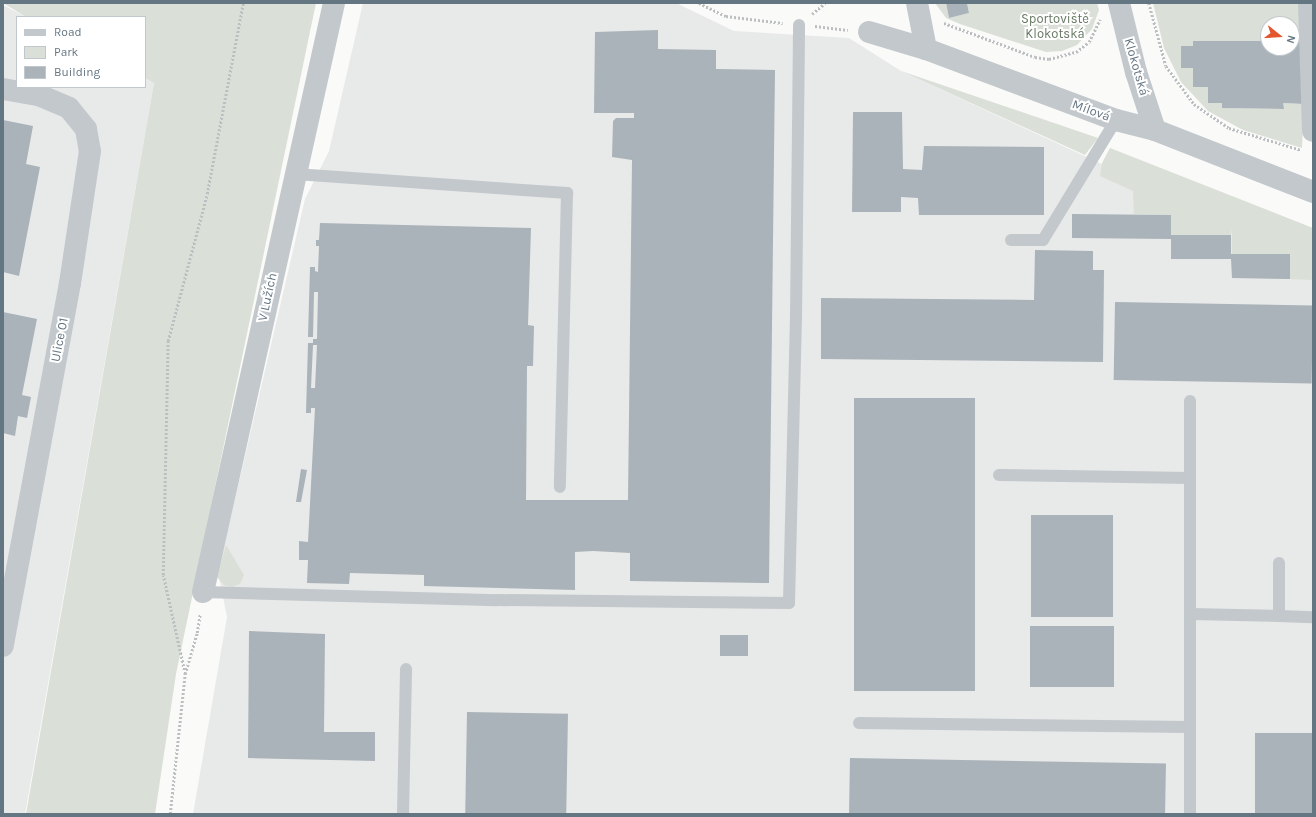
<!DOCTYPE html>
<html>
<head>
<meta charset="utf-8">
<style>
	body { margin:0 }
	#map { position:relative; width:1316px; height:817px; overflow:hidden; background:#fafaf8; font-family:Karla,sans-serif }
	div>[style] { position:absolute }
	.built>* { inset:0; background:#e8e9e9 }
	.green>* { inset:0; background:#dadfd7 }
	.building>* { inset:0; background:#aab3b9; transform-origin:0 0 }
	.path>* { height:2.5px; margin-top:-1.25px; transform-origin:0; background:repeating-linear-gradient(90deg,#bbbfc2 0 2px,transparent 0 4px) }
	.lane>* { height:12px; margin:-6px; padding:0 6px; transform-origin:6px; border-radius:6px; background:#c3c8cc }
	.street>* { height:22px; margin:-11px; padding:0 11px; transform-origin:11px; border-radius:11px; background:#c3c8cc }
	span { translate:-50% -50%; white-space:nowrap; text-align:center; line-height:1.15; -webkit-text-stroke:4px #fff; paint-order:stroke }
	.park-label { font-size:13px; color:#687a64 }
	.street-label { font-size:13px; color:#657683 }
	.frame { position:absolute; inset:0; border:4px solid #657683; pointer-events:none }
	.legend { position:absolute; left:16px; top:16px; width:130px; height:72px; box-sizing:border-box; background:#fff; border:1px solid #c1c8cd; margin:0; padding:5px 7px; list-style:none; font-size:12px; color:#657683 }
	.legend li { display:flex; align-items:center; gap:8px; height:20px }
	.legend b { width:20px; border:1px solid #c1c8cd }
	.north { position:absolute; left:1260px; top:16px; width:40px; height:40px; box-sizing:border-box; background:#fff; border:1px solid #c1c8cd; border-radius:50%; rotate:107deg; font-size:11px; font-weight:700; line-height:16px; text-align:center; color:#657683 }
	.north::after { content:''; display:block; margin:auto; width:14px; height:18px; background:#e4572e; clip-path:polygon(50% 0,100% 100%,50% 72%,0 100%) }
</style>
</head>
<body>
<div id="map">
	<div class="built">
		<div style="clip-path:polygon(363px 3px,676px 3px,734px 31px,849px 38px,901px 71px,1171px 196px,1313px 255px,1313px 814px,193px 814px,227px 617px,218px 572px,305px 199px,329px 151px)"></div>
		<div style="clip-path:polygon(3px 5px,26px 17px,17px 17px,17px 87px,145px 87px,145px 78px,154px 83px,25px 814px,3px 814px)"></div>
	</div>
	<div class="green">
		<div style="clip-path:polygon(3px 3px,316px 3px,176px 674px,155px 814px,26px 814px,154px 83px,145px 78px,145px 17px,26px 17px)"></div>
		<div style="clip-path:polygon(935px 3px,946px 3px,949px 18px,969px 13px,967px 3px,1097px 3px,1099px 10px,1092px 29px,1077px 45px,1062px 51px,1046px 52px,960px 24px,946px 18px)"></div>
		<div style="clip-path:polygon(evenodd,1153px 3px,1313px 3px,1308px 14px,1302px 148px,1243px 130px,1208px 111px,1181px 82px,1164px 48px,1153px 3px,1268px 24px,1292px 24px,1292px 41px,1303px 41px,1303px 104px,1283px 103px,1283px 109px,1223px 108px,1222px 103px,1208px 103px,1208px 87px,1193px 87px,1193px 68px,1181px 68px,1181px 46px,1193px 46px,1193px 41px,1268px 41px,1268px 24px)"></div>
		<div style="clip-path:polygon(901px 71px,1098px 138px,1085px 155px)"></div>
		<div style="clip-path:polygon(1110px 148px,1313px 228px,1313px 280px,1290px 279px,1290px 254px,1232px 254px,1232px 228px,1231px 235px,1171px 235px,1171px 215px,1134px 214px,1133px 191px,1100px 176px,1102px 163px)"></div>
		<div style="clip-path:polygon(226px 545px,244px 575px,240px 584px,232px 587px,224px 585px,217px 577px)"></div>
	</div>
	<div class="building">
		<div style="clip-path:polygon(946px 3px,967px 3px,969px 13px,949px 18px)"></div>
		<div style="clip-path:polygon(evenodd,658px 30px,658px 49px,716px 50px,716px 69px,775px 70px,769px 583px,630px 581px,630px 553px,593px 551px,575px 552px,575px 590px,424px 586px,424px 575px,350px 573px,349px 584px,307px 583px,308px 560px,299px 560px,299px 541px,308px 542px,315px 408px,311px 408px,311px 413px,306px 413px,308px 343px,313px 343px,313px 339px,317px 339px,318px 292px,314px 292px,313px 337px,308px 337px,310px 267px,315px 267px,315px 271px,318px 272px,319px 246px,316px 246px,316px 240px,319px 240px,320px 223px,531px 228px,528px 325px,534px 326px,533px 366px,527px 366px,526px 500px,628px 500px,632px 160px,612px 157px,613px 121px,616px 118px,634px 118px,634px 113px,594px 113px,595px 32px,658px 30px,313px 345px,317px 345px,315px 388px,311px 388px,313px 345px)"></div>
		<div style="clip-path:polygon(1193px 41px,1268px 41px,1268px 48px,1292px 48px,1292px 41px,1303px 41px,1304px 104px,1283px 103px,1284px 109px,1222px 108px,1222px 103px,1208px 103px,1208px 87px,1193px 87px,1193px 68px,1181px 68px,1181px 46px,1193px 46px)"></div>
		<div style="clip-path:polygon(853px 112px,902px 112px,903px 169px,922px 170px,924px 146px,1044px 147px,1044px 215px,919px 215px,918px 198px,901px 197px,901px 212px,852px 212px)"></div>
		<div style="clip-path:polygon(3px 120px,33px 126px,26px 164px,40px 167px,19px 276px,3px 272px)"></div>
		<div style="clip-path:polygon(1072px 214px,1171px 215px,1171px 235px,1231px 235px,1231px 254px,1290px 254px,1290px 279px,1232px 278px,1231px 259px,1171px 259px,1171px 239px,1072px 238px)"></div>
		<div style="clip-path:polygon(1035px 250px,1093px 251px,1093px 270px,1104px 270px,1103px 362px,821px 359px,821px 298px,1034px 300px)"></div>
		<div style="left:1115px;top:302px;width:198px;height:78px;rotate:1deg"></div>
		<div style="clip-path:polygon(3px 312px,37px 319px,22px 395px,31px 397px,27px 418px,18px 416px,15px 436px,3px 433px)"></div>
		<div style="left:854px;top:398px;width:121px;height:293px"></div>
		<div style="clip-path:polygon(301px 469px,307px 470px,301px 502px,296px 502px)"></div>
		<div style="left:1031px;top:515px;width:82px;height:102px"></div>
		<div style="left:1030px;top:626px;width:84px;height:61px"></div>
		<div style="clip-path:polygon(249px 631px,325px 634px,324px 732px,375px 732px,375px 761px,248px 758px)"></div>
		<div style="left:720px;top:635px;width:28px;height:21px"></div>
		<div style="left:467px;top:712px;width:101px;height:102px;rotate:1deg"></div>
		<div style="left:1255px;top:733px;width:58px;height:81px"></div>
		<div style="left:850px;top:758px;width:316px;height:56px;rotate:1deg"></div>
	</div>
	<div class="path">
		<div style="left:699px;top:3px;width:30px;rotate:26deg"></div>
		<div style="left:726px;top:16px;width:57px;rotate:7deg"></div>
		<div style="left:1149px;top:3px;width:65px;rotate:74.9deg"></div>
		<div style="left:1166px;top:66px;width:47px;rotate:53.6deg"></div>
		<div style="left:1194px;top:104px;width:42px;rotate:34.4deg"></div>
		<div style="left:1229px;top:128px;width:75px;rotate:17deg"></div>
		<div style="left:812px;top:14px;width:17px;rotate:-40deg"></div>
		<div style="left:944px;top:23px;width:97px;rotate:20.5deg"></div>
		<div style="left:1035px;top:57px;width:14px;rotate:8deg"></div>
		<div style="left:1049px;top:59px;width:28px;rotate:-15deg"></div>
		<div style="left:1076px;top:52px;width:16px;rotate:-38deg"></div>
		<div style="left:1089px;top:42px;width:25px;rotate:-64deg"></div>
		<div style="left:815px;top:26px;width:33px;rotate:7deg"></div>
		<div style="left:185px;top:674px;width:101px;rotate:-102.5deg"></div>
		<div style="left:163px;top:575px;width:234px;rotate:-88.8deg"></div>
		<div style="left:168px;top:341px;width:152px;rotate:-75.1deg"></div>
		<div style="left:207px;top:194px;width:194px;rotate:-79.3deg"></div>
		<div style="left:170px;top:814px;width:141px;rotate:-83.9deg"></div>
		<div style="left:185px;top:674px;width:43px;rotate:-73.7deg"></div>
		<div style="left:197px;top:633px;width:19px;rotate:-81deg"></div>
	</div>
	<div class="lane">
		<div style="left:295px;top:174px;width:273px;rotate:4deg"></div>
		<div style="left:567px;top:193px;width:294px;rotate:91.4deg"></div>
		<div style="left:1011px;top:240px;width:32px"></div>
		<div style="left:1043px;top:240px;width:140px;rotate:-58.7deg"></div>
		<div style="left:999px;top:475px;width:191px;rotate:0.9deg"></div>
		<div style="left:1279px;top:563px;width:53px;rotate:90deg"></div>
		<div style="left:1279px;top:616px;width:34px;rotate:2deg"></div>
		<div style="left:203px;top:592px;width:294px;rotate:1.6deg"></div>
		<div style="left:497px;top:600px;width:292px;rotate:0.6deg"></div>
		<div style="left:789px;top:603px;width:285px;rotate:-88.6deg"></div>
		<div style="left:796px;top:318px;width:293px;rotate:-89.4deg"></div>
		<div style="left:1190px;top:614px;width:89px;rotate:1.3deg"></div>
		<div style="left:859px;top:723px;width:331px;rotate:0.7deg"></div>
		<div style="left:403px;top:814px;width:145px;rotate:-88.8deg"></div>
		<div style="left:1190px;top:814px;width:413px;rotate:-90deg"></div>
	</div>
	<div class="street">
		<div style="left:917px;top:3px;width:47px;rotate:78.9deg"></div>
		<div style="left:1119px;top:3px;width:71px;rotate:76.2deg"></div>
		<div style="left:1136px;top:72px;width:61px;rotate:71.9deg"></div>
		<div style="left:1309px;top:3px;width:128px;rotate:88.2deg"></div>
		<div style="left:869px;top:32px;width:59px;rotate:16.6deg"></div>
		<div style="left:926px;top:49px;width:203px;rotate:20.5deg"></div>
		<div style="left:1116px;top:120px;width:40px;rotate:14.4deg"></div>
		<div style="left:1155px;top:130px;width:170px;rotate:21.4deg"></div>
		<div style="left:3px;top:89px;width:39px;rotate:10deg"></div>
		<div style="left:41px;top:96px;width:30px;rotate:23deg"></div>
		<div style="left:69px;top:108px;width:27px;rotate:51deg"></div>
		<div style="left:86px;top:129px;width:22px;rotate:80deg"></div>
		<div style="left:90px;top:151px;width:134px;rotate:98.6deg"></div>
		<div style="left:70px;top:283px;width:369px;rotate:100.5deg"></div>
		<div style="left:203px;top:592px;width:603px;rotate:-77.46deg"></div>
	</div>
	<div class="park-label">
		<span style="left:1055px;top:27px">Sportoviště<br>Klokotská</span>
	</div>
	<div class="street-label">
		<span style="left:1136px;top:67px;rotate:74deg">Klokotská</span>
		<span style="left:1091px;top:111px;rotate:20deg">Mílová</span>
		<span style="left:268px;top:297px;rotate:-78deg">V Lužích</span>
		<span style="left:60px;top:340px;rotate:-79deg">Ulice 01</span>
	</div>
	<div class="frame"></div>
	<ul class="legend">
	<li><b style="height:5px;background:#c3c8cc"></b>Road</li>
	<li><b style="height:11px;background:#dadfd7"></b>Park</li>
	<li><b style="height:11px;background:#aab3b9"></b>Building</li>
	</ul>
	<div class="north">N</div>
</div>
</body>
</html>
